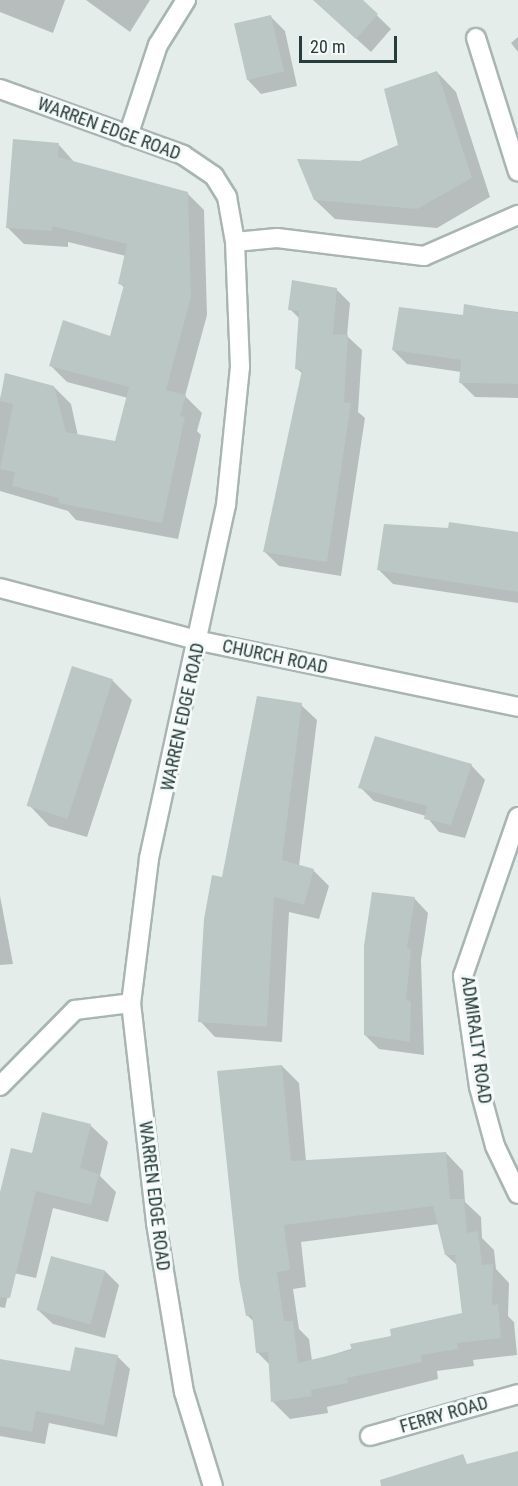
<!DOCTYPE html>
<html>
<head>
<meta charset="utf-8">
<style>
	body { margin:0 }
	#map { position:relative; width:518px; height:1486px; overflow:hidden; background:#e5edeb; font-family:"Roboto Condensed",sans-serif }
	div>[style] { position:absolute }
	.shadow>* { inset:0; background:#0003 }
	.building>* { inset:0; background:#bac7c4; transform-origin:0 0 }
	.roads { filter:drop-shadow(2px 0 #a8b5b3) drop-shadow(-2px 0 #a8b5b3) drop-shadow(0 2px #a8b5b3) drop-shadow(0 -2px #a8b5b3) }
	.service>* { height:18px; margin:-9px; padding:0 9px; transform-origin:9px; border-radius:9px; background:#fff }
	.minor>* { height:18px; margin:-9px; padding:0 9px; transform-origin:9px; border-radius:9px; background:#fff }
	span { translate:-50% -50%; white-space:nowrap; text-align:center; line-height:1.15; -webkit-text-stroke:6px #f5f9f8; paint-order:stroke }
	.street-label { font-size:18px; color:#263d3b }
	.scale { position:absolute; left:299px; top:36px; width:98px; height:27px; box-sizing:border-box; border:3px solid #263d3b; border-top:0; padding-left:8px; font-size:18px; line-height:21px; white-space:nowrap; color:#263d3b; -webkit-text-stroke:4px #f5f9f8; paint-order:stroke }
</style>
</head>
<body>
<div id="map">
	<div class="shadow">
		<div style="clip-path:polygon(0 0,65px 0,53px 33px,0 12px)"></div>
		<div style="clip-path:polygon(86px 0,150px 0,130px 32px)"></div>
		<div style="clip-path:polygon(361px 0,391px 29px,371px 52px,329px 14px)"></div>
		<div style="clip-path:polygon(271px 17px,285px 31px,297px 86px,261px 94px,247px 79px)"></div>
		<div style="clip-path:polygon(518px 37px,518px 52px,511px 43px)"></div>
		<div style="clip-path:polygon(437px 72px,456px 92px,490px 197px,437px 228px,335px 219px,315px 200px,361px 163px,400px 146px)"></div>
		<div style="clip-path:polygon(59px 145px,75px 163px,187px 193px,204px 210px,207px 315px,185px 396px,202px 413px,197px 431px,201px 435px,178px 539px,76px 520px,68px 511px,0 491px,0 399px,6px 375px,54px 387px,71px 404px,78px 436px,116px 443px,128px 398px,67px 382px,50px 365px,111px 338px,125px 288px,119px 283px,126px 256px,68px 242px,68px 247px,24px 244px,7px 227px)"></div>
		<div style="clip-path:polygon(336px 289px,350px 303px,347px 336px,362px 350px,358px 412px,365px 418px,341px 576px,279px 566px,265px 552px,303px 374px,297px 369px,300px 319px,290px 309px)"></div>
		<div style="clip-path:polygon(465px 306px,518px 312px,518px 398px,475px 397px,461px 383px,461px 372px,407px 364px,393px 350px,465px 317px)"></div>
		<div style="clip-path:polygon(518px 552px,518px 603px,393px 584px,378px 569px)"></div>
		<div style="clip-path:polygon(112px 680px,132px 700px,87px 837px,49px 826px,30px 806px)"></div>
		<div style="clip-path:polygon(301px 705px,317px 720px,299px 866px,313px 870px,329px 886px,319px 919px,289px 912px,282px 1042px,215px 1037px,200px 1021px,223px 878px)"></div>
		<div style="clip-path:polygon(471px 765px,485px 780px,465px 838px,439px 832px,426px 816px,374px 801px,360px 787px)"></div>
		<div style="clip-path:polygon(373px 894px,414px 898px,428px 913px,421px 960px,424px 1055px,379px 1049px,365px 1035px)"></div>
		<div style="clip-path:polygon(0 896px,13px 964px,0 965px)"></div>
		<div style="clip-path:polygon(evenodd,282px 1066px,299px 1083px,306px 1161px,446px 1153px,463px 1171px,465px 1202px,481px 1217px,482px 1238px,494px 1250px,496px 1269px,509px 1283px,508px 1316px,514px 1322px,517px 1355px,473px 1360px,474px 1366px,437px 1371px,438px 1379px,327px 1407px,328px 1413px,290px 1419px,273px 1402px,270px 1365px,258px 1353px,255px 1323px,247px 1315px,282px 1066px,439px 1224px,446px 1255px,458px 1266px,464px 1314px,312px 1361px,309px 1339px,299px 1329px,293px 1289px,306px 1287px,301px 1242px,439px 1224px)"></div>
		<div style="clip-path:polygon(90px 1125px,108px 1142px,100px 1176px,116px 1192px,108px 1222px,53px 1208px,36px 1278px,13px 1273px,5px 1308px,0 1307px,0 1212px)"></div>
		<div style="clip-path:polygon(105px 1271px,119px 1285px,105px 1338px,53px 1324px,38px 1310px)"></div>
		<div style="clip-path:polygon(117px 1356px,130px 1369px,117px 1437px,49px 1423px,45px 1444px,0 1436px,0 1362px,71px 1373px)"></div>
	</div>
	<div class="building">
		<div style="clip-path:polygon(313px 0,363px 0,378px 14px,356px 39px)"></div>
		<div style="left:271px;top:15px;width:58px;height:38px;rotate:77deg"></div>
		<div style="clip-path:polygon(437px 71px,472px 178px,417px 209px,314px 200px,297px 159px,360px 161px,398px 145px,384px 89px)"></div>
		<div style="clip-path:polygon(13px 139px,59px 143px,58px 157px,188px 192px,191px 297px,166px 390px,186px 395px,180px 416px,185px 417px,162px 523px,58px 503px,59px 498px,12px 486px,15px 472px,0 469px,13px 404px,0 401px,5px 373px,54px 386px,66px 432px,115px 441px,129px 387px,49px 366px,63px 320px,110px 336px,124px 285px,118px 284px,127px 244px,52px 226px,52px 231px,6px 228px)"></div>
		<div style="clip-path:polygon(292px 280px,337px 288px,333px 334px,348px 335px,344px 402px,351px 403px,327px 562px,263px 552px,302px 370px,295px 369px,299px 311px,288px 310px)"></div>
		<div style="clip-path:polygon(464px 304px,518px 313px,518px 384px,459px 383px,461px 360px,392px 350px,399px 307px,463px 315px)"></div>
		<div style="clip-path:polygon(449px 522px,518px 532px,518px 592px,377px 570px,384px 524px,448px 528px)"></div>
		<div style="left:72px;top:666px;width:43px;height:147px;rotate:18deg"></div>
		<div style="clip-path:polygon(257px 696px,302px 703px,282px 860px,314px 869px,304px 905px,274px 897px,267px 1027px,198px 1022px,204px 919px,212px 875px,222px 877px)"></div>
		<div style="clip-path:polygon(375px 736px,472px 764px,451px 825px,424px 819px,427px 806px,358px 788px)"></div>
		<div style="clip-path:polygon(372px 892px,415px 897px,407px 948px,411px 949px,406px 1000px,411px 1001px,410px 1042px,364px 1035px,364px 946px)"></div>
		<div style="clip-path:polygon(evenodd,282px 1065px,291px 1161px,446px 1152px,450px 1199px,464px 1199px,467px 1233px,478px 1231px,482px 1265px,493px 1264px,492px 1305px,498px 1304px,501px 1338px,457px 1343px,458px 1349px,421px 1355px,422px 1362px,347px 1378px,348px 1383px,311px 1390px,312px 1396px,271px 1402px,268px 1352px,256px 1353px,252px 1315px,246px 1316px,239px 1279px,217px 1071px,282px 1065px,433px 1206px,445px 1255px,455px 1255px,462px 1313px,390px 1329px,391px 1336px,350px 1344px,352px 1350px,298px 1363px,293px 1321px,284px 1321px,277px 1272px,290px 1270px,284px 1225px,433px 1206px)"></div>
		<div style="clip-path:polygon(42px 1112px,91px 1124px,80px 1168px,99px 1174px,91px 1205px,36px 1191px,10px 1298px,0 1297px,0 1192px,11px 1148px,32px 1153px)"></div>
		<div style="left:51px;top:1256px;width:56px;height:56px;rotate:15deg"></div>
		<div style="clip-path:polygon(75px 1347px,118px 1355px,104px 1425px,36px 1411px,32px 1432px,0 1426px,0 1359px,70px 1371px)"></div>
		<div style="clip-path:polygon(518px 1451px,518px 1486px,381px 1486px,380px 1480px,463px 1454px,467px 1464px)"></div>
	</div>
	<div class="roads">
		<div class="service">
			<div style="left:476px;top:38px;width:140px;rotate:72.6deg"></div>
		</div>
		<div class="minor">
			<div style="left:0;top:89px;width:195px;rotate:19.8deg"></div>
			<div style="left:183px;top:155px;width:37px;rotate:34deg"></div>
			<div style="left:214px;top:176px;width:25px;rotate:58deg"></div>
			<div style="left:227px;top:197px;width:46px;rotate:79.9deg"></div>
			<div style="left:235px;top:242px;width:125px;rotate:87.7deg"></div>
			<div style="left:240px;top:367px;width:139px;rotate:95.8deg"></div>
			<div style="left:226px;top:505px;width:362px;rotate:102.3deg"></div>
			<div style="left:149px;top:859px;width:145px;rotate:97.1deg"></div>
			<div style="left:131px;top:1003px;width:221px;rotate:83.5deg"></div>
			<div style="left:156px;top:1223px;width:171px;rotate:80.6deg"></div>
			<div style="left:184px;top:1392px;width:98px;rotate:72.9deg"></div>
			<div style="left:128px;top:136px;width:96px;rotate:-71.8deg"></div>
			<div style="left:158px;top:45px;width:53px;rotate:-58.1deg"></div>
			<div style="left:235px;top:242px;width:42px;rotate:-5.4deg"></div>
			<div style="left:277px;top:238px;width:148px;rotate:7deg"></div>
			<div style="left:424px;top:256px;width:103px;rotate:-23.6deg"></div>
			<div style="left:0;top:588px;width:207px;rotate:14.8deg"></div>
			<div style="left:200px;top:641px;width:325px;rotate:11.7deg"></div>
			<div style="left:518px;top:817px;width:168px;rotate:109.1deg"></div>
			<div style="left:463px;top:976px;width:112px;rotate:81.8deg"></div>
			<div style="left:479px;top:1087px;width:61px;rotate:74.8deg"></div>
			<div style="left:495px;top:1146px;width:53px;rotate:64.4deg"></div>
			<div style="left:0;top:1086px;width:107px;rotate:-45.4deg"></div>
			<div style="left:75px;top:1010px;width:56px;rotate:-7.1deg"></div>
			<div style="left:370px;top:1436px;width:154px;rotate:-15.8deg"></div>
		</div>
	</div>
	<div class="street-label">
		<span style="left:109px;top:129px;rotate:20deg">WARREN EDGE ROAD</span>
		<span style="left:275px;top:657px;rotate:12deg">CHURCH ROAD</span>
		<span style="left:183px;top:717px;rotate:-78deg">WARREN EDGE ROAD</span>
		<span style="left:476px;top:1040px;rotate:82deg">ADMIRALTY ROAD</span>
		<span style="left:154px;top:1196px;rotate:83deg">WARREN EDGE ROAD</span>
		<span style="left:444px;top:1415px;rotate:-16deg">FERRY ROAD</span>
	</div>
	<div class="scale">20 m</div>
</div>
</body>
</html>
